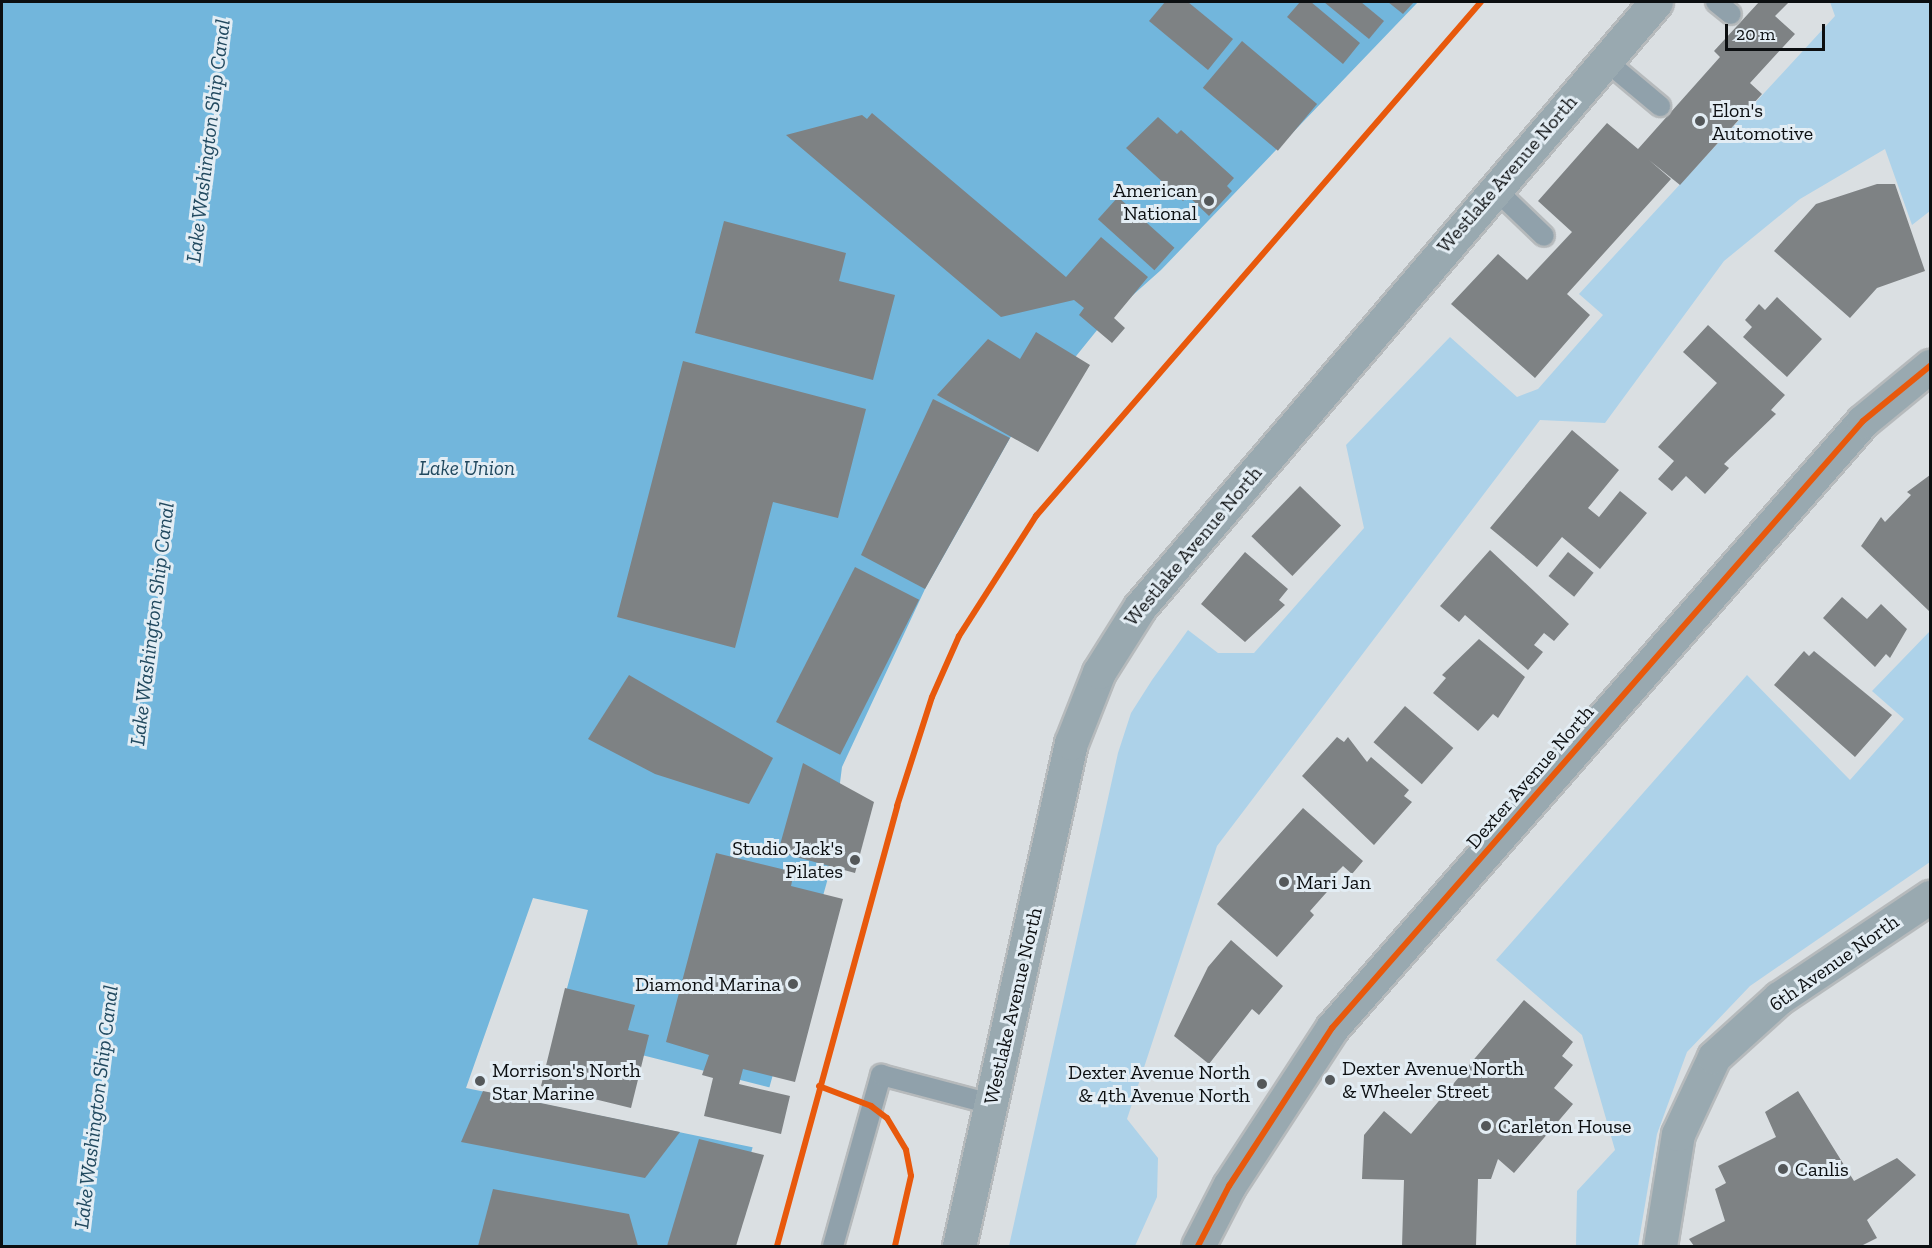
<!DOCTYPE html>
<html>
<head>
<meta charset="utf-8">
<style>
	body { margin:0 }
	#map { position:relative; width:1932px; height:1248px; overflow:hidden; background:#dadfe2; font-family:"Zilla Slab",serif }
	div>[style] { position:absolute }
	.green>* { inset:0; background:#add2e9 }
	.water>* { inset:0; background:#72b6dc }
	.pier>* { inset:0; background:#dadfe2 }
	.building>* { inset:0; background:#7e8284; transform-origin:0 0 }
	.roads { filter:drop-shadow(2px 0 #b6babc) drop-shadow(-2px 0 #b6babc) drop-shadow(0 2px #b6babc) drop-shadow(0 -2px #b6babc) }
	.service>* { height:20px; margin:-10px; padding:0 10px; transform-origin:10px; border-radius:10px; background:#90a1ab }
	.secondary>* { height:33px; margin:-16.5px; padding:0 16.5px; transform-origin:16.5px; border-radius:16.5px; background:#99a9b0 }
	.cycleway>* { height:6px; margin:-3px; padding:0 3px; transform-origin:3px; border-radius:3px; background:#e8590c }
	.dots>* { width:16px; height:16px; translate:-50% -50%; box-sizing:border-box; border:3px solid #e3edf4; border-radius:50% }
	span { translate:-50% -50%; white-space:nowrap; text-align:center; line-height:1.15; -webkit-text-stroke:6px #e3edf4; paint-order:stroke }
	.poi-label { font-size:20px; color:#0c0f11 }
	.left { translate:0 -50%; text-align:left }
	.right { translate:-100% -50%; text-align:right }
	.street-label { font-size:20px; color:#0c0f11 }
	.water-label { font-size:21px; color:#21495f; font-style:italic }
	.frame { position:absolute; inset:0; border:3px solid #0c0f11; pointer-events:none }
	.scale { position:absolute; left:1725px; top:24px; width:100px; height:27px; box-sizing:border-box; border:3px solid #0c0f11; border-top:0; padding-left:8px; font-size:18px; line-height:21px; white-space:nowrap; color:#0c0f11; -webkit-text-stroke:4px #e3edf4; paint-order:stroke }
</style>
</head>
<body>
<div id="map">
	<div class="green">
		<div style="clip-path:polygon(1830px 2px,1930px 2px,1930px 211px,1912px 225px,1885px 149px,1800px 199px,1724px 261px,1605px 423px,1540px 420px,1217px 846px,1127px 1119px,1158px 1158px,1157px 1197px,1135px 1246px,1009px 1246px,1118px 753px,1131px 713px,1152px 680px,1188px 630px,1218px 653px,1254px 653px,1364px 528px,1346px 445px,1450px 337px,1517px 397px,1538px 389px,1603px 315px,1579px 294px,1835px 16px)"></div>
		<div style="clip-path:polygon(1930px 631px,1930px 862px,1750px 986px,1687px 1052px,1657px 1134px,1638px 1246px,1576px 1246px,1577px 1191px,1615px 1150px,1582px 1035px,1496px 960px,1747px 675px,1850px 780px,1904px 719px,1872px 691px)"></div>
	</div>
	<div class="water">
		<div style="clip-path:polygon(2px 2px,1418px 2px,1161px 270px,1106px 319px,1010px 438px,925px 589px,842px 767px,828px 878px,725px 1246px,2px 1246px)"></div>
	</div>
	<div class="pier">
		<div style="clip-path:polygon(533px 898px,588px 910px,555px 1033px,772px 1088px,756px 1148px,466px 1088px)"></div>
	</div>
	<div class="building">
		<div style="clip-path:polygon(1165px 2px,1188px 2px,1233px 39px,1208px 70px,1149px 21px)"></div>
		<div style="clip-path:polygon(1300px 2px,1311px 2px,1360px 43px,1343px 64px,1287px 17px)"></div>
		<div style="clip-path:polygon(1324px 2px,1361px 2px,1384px 21px,1369px 39px)"></div>
		<div style="clip-path:polygon(1388px 2px,1414px 2px,1403px 14px)"></div>
		<div style="clip-path:polygon(1759px 2px,1789px 2px,1775px 16px,1795px 34px,1750px 83px,1762px 94px,1680px 185px,1649px 160px,1671px 179px,1567px 294px,1590px 315px,1535px 378px,1451px 304px,1498px 254px,1527px 280px,1572px 232px,1538px 201px,1607px 123px,1638px 149px,1720px 57px,1714px 51px)"></div>
		<div style="left:1242px;top:41px;width:98px;height:61px;rotate:40deg"></div>
		<div style="clip-path:polygon(872px 113px,1066px 277px,1101px 237px,1148px 277px,1114px 318px,1125px 328px,1112px 343px,1079px 315px,1084px 308px,1074px 300px,1001px 317px,786px 135px,862px 115px,867px 119px)"></div>
		<div style="clip-path:polygon(1158px 117px,1177px 134px,1181px 130px,1234px 178px,1227px 186px,1232px 191px,1209px 216px,1188px 196px,1183px 201px,1126px 148px)"></div>
		<div style="clip-path:polygon(1877px 184px,1895px 184px,1925px 271px,1877px 288px,1850px 318px,1774px 251px,1816px 204px)"></div>
		<div style="left:1118px;top:197px;width:76px;height:30px;rotate:42deg"></div>
		<div style="clip-path:polygon(724px 221px,846px 253px,839px 281px,895px 295px,873px 380px,695px 333px)"></div>
		<div style="clip-path:polygon(1777px 297px,1822px 339px,1787px 377px,1743px 337px,1752px 327px,1745px 320px,1759px 304px,1765px 310px)"></div>
		<div style="clip-path:polygon(1708px 325px,1785px 395px,1771px 410px,1776px 414px,1724px 464px,1729px 468px,1705px 494px,1686px 476px,1672px 491px,1658px 479px,1674px 461px,1658px 447px,1717px 383px,1683px 352px)"></div>
		<div style="clip-path:polygon(1036px 332px,1090px 365px,1038px 452px,937px 395px,988px 339px,1020px 359px)"></div>
		<div style="clip-path:polygon(683px 361px,866px 409px,838px 518px,773px 502px,735px 648px,617px 617px)"></div>
		<div style="clip-path:polygon(933px 399px,1010px 438px,925px 589px,861px 555px)"></div>
		<div style="clip-path:polygon(1572px 430px,1619px 470px,1588px 508px,1599px 517px,1620px 491px,1647px 513px,1600px 569px,1562px 537px,1537px 567px,1490px 528px)"></div>
		<div style="clip-path:polygon(1930px 475px,1930px 609px,1929px 611px,1861px 546px,1881px 517px,1885px 522px,1911px 495px,1907px 492px)"></div>
		<div style="left:1300px;top:486px;width:57px;height:70px;rotate:44deg"></div>
		<div style="clip-path:polygon(1490px 550px,1569px 624px,1554px 641px,1544px 633px,1534px 645px,1543px 652px,1528px 670px,1465px 615px,1459px 622px,1440px 606px)"></div>
		<div style="clip-path:polygon(1245px 552px,1288px 589px,1279px 600px,1285px 605px,1245px 642px,1201px 604px)"></div>
		<div style="left:1568px;top:552px;width:33px;height:31px;rotate:39deg"></div>
		<div style="left:855px;top:567px;width:72px;height:174px;rotate:27deg"></div>
		<div style="clip-path:polygon(1842px 597px,1867px 619px,1881px 604px,1907px 629px,1890px 658px,1886px 654px,1875px 667px,1823px 618px)"></div>
		<div style="clip-path:polygon(1479px 639px,1525px 677px,1498px 718px,1493px 714px,1478px 731px,1433px 693px,1446px 678px,1442px 675px)"></div>
		<div style="clip-path:polygon(1804px 651px,1809px 656px,1814px 651px,1892px 715px,1855px 757px,1774px 685px)"></div>
		<div style="clip-path:polygon(629px 675px,773px 758px,749px 804px,655px 774px,588px 739px)"></div>
		<div style="left:1405px;top:706px;width:64px;height:48px;rotate:41deg"></div>
		<div style="clip-path:polygon(1337px 737px,1344px 742px,1348px 737px,1367px 762px,1371px 757px,1409px 790px,1404px 796px,1412px 802px,1374px 845px,1302px 776px)"></div>
		<div style="clip-path:polygon(803px 763px,874px 802px,855px 873px,778px 852px)"></div>
		<div style="clip-path:polygon(1303px 808px,1363px 861px,1352px 874px,1343px 866px,1329px 880px,1334px 884px,1310px 911px,1314px 915px,1277px 957px,1217px 904px)"></div>
		<div style="clip-path:polygon(716px 853px,794px 872px,791px 886px,843px 899px,795px 1082px,743px 1069px,739px 1084px,790px 1096px,781px 1134px,704px 1116px,713px 1078px,702px 1075px,709px 1055px,666px 1042px)"></div>
		<div style="clip-path:polygon(1231px 940px,1283px 986px,1259px 1015px,1252px 1009px,1209px 1064px,1174px 1036px,1208px 967px)"></div>
		<div style="clip-path:polygon(565px 988px,635px 1005px,628px 1030px,649px 1035px,631px 1108px,541px 1086px)"></div>
		<div style="clip-path:polygon(1524px 1000px,1573px 1042px,1562px 1056px,1573px 1065px,1554px 1088px,1573px 1104px,1514px 1173px,1498px 1159px,1491px 1179px,1478px 1179px,1476px 1246px,1402px 1246px,1404px 1180px,1362px 1179px,1364px 1135px,1384px 1111px,1411px 1134px)"></div>
		<div style="clip-path:polygon(483px 1091px,680px 1132px,645px 1178px,461px 1142px)"></div>
		<div style="clip-path:polygon(1798px 1091px,1854px 1181px,1897px 1158px,1916px 1175px,1867px 1220px,1877px 1238px,1861px 1246px,1694px 1246px,1689px 1239px,1725px 1221px,1715px 1189px,1726px 1183px,1718px 1166px,1776px 1137px,1765px 1112px)"></div>
		<div style="clip-path:polygon(699px 1139px,764px 1155px,736px 1246px,667px 1246px)"></div>
		<div style="clip-path:polygon(493px 1189px,629px 1214px,638px 1246px,478px 1246px)"></div>
	</div>
	<div class="roads">
		<div class="service">
			<div style="left:1716px;top:2px;width:19px;rotate:39deg"></div>
			<div style="left:1605px;top:60px;width:72px;rotate:39.9deg"></div>
			<div style="left:1494px;top:188px;width:69px;rotate:43.8deg"></div>
			<div style="left:833px;top:1246px;width:178px;rotate:-74.3deg"></div>
			<div style="left:881px;top:1075px;width:114px;rotate:14.8deg"></div>
		</div>
		<div class="secondary">
			<div style="left:959px;top:1246px;width:515px;rotate:-77.45deg"></div>
			<div style="left:1071px;top:743px;width:76px;rotate:-68.5deg"></div>
			<div style="left:1099px;top:672px;width:77px;rotate:-57.8deg"></div>
			<div style="left:1140px;top:607px;width:795px;rotate:-49.54deg"></div>
			<div style="left:1198px;top:1246px;width:68px;rotate:-62.7deg"></div>
			<div style="left:1229px;top:1186px;width:189px;rotate:-56.9deg"></div>
			<div style="left:1332px;top:1028px;width:806px;rotate:-48.82deg"></div>
			<div style="left:1863px;top:421px;width:87px;rotate:-39.4deg"></div>
			<div style="left:1660px;top:1246px;width:113px;rotate:-80.9deg"></div>
			<div style="left:1678px;top:1134px;width:85px;rotate:-64.9deg"></div>
			<div style="left:1714px;top:1057px;width:88px;rotate:-42.2deg"></div>
			<div style="left:1779px;top:998px;width:182px;rotate:-33.8deg"></div>
		</div>
	</div>
	<div class="cycleway">
		<div style="left:819px;top:1086px;width:56px;rotate:21deg"></div>
		<div style="left:871px;top:1106px;width:20px;rotate:37deg"></div>
		<div style="left:887px;top:1118px;width:37px;rotate:59deg"></div>
		<div style="left:906px;top:1150px;width:26px;rotate:79deg"></div>
		<div style="left:911px;top:1176px;width:72px;rotate:102.9deg"></div>
		<div style="left:777px;top:1246px;width:456px;rotate:-74.7deg"></div>
		<div style="left:897px;top:806px;width:114px;rotate:-72.2deg"></div>
		<div style="left:932px;top:697px;width:67px;rotate:-66.1deg"></div>
		<div style="left:959px;top:636px;width:143px;rotate:-57.3deg"></div>
		<div style="left:1036px;top:516px;width:680px;rotate:-49.12deg"></div>
		<div style="left:1198px;top:1246px;width:68px;rotate:-62.7deg"></div>
		<div style="left:1229px;top:1186px;width:189px;rotate:-56.9deg"></div>
		<div style="left:1332px;top:1028px;width:806px;rotate:-48.82deg"></div>
		<div style="left:1863px;top:421px;width:87px;rotate:-39.4deg"></div>
	</div>
	<div class="dots">
		<div style="left:1700px;top:121px;background:#54585a"></div>
		<div style="left:1209px;top:201px;background:#54585a"></div>
		<div style="left:855px;top:860px;background:#54585a"></div>
		<div style="left:1284px;top:882px;background:#54585a"></div>
		<div style="left:793px;top:984px;background:#54585a"></div>
		<div style="left:1330px;top:1080px;background:#54585a"></div>
		<div style="left:480px;top:1081px;background:#54585a"></div>
		<div style="left:1262px;top:1084px;background:#54585a"></div>
		<div style="left:1486px;top:1126px;background:#54585a"></div>
		<div style="left:1783px;top:1169px;background:#54585a"></div>
	</div>
	<div class="poi-label">
		<span class="left" style="left:1712px;top:122px">Elon's<br>Automotive</span>
		<span class="right" style="left:1197px;top:202px">American<br>National</span>
		<span class="right" style="left:843px;top:860px">Studio Jack's<br>Pilates</span>
		<span class="left" style="left:1296px;top:882px">Mari Jan</span>
		<span class="right" style="left:781px;top:984px">Diamond Marina</span>
		<span class="left" style="left:1342px;top:1080px">Dexter Avenue North<br>&amp; Wheeler Street</span>
		<span class="left" style="left:492px;top:1082px">Morrison's North<br>Star Marine</span>
		<span class="right" style="left:1250px;top:1084px">Dexter Avenue North<br>&amp; 4th Avenue North</span>
		<span class="left" style="left:1498px;top:1126px">Carleton House</span>
		<span class="left" style="left:1795px;top:1169px">Canlis</span>
	</div>
	<div class="street-label">
		<span style="left:1507px;top:174px;rotate:-49deg">Westlake Avenue North</span>
		<span style="left:1193px;top:546px;rotate:-50deg">Westlake Avenue North</span>
		<span style="left:1530px;top:777px;rotate:-49deg">Dexter Avenue North</span>
		<span style="left:1834px;top:963px;rotate:-35deg">6th Avenue North</span>
		<span style="left:1013px;top:1006px;rotate:-77deg">Westlake Avenue North</span>
	</div>
	<div class="water-label">
		<span style="left:208px;top:141px;rotate:-83deg">Lake Washington Ship Canal</span>
		<span style="left:467px;top:468px">Lake Union</span>
		<span style="left:152px;top:624px;rotate:-83deg">Lake Washington Ship Canal</span>
		<span style="left:96px;top:1107px;rotate:-83deg">Lake Washington Ship Canal</span>
	</div>
	<div class="frame"></div>
	<div class="scale">20 m</div>
</div>
</body>
</html>
